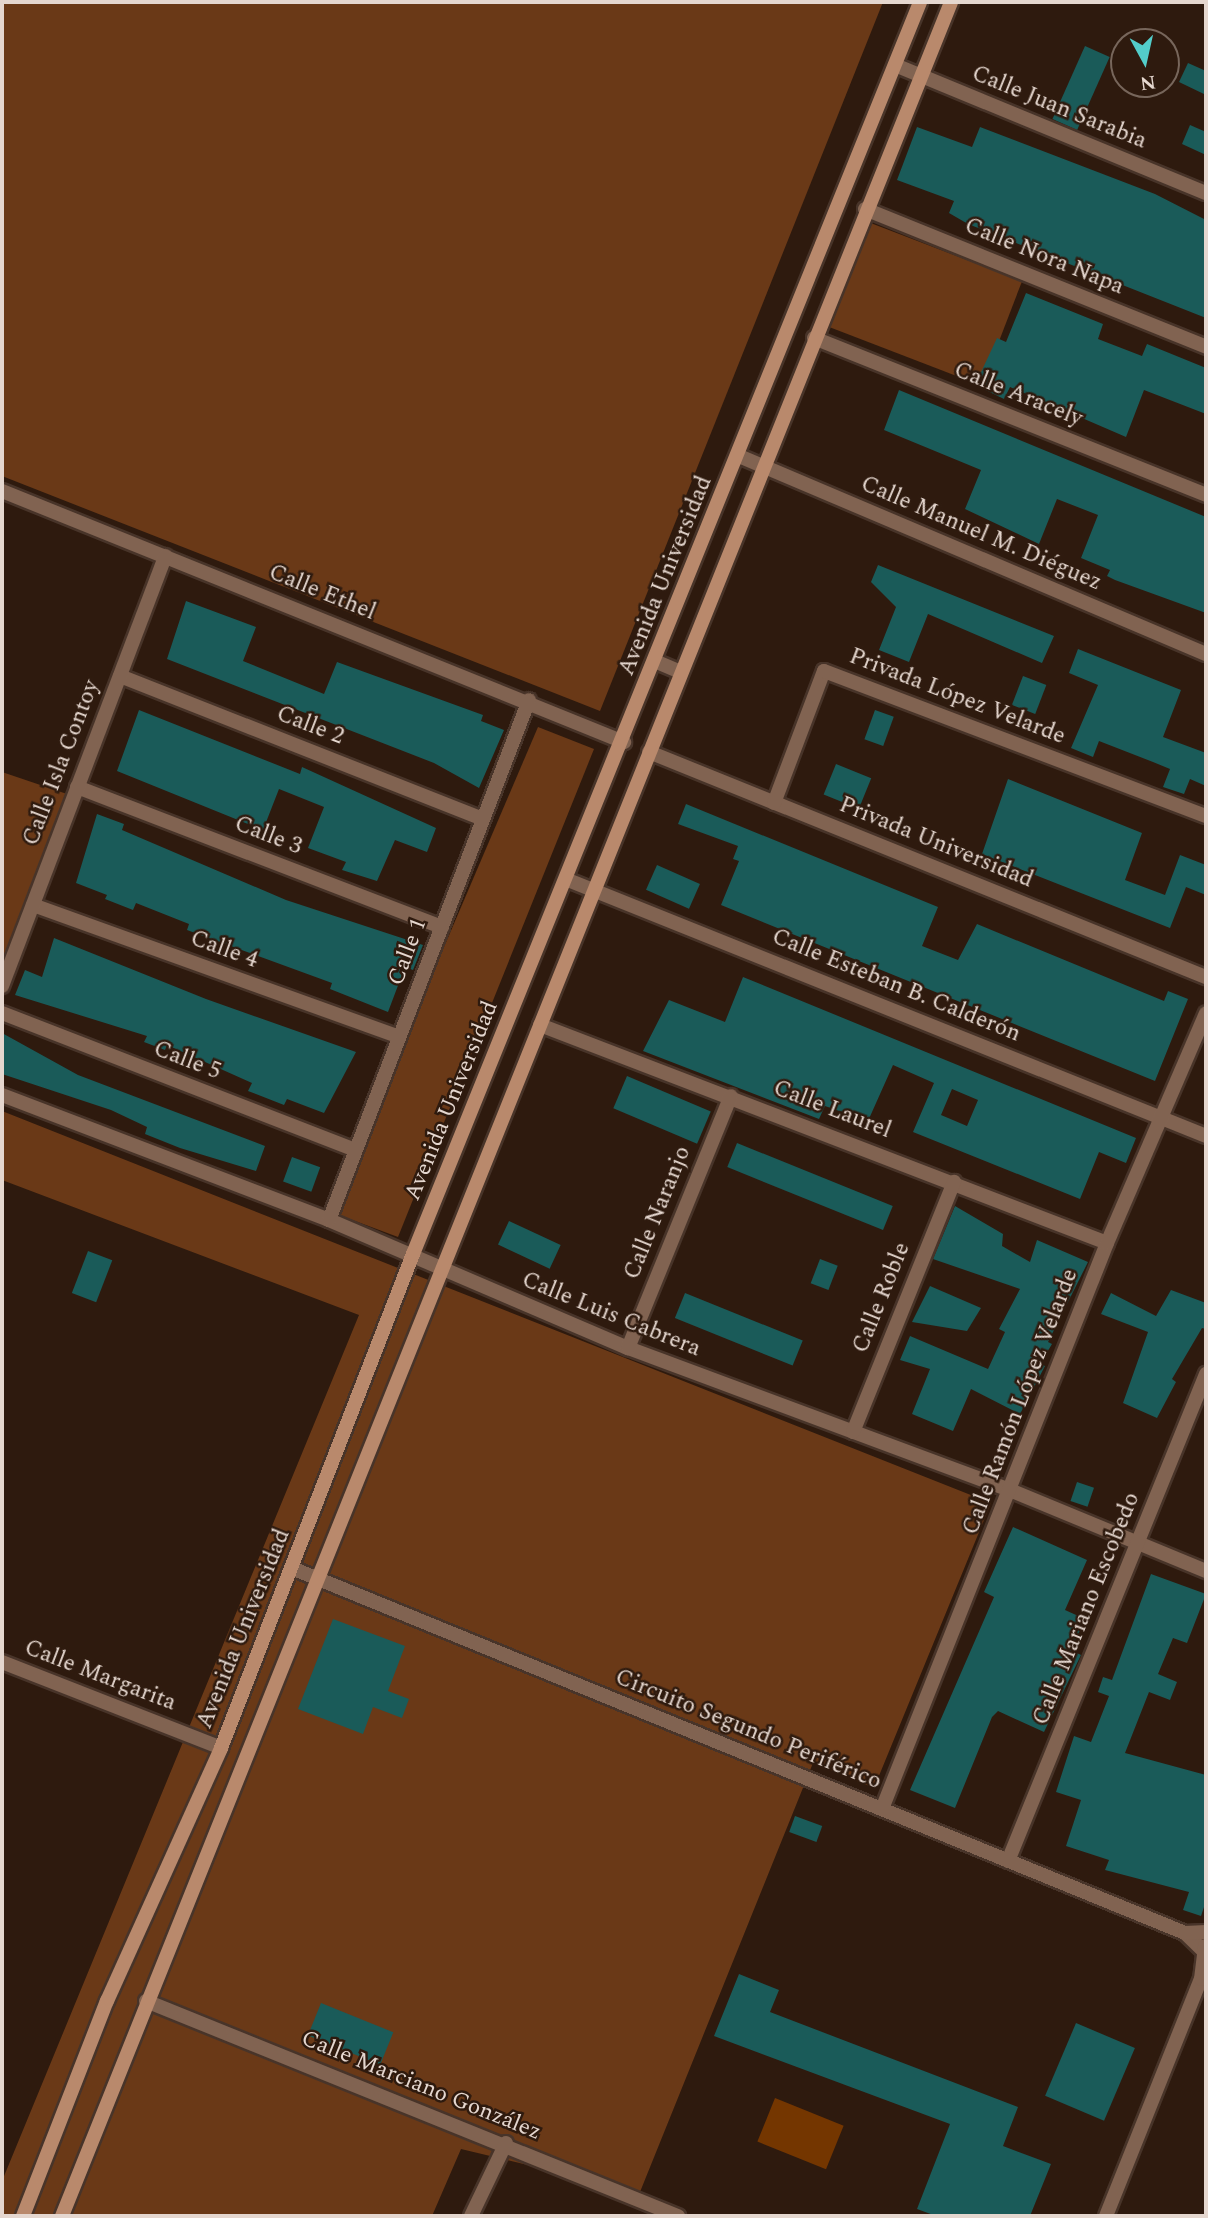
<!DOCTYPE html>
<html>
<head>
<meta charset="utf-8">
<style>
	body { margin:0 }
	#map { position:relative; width:1208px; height:2218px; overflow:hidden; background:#2e1a0e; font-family:Spectral,serif }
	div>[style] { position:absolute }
	.green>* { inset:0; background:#6a3917; transform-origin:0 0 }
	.water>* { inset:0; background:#743600; transform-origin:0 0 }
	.building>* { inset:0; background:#1a5b59; transform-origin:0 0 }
	.roads { filter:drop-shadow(2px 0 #483429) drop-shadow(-2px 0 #483429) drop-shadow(0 2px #483429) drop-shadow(0 -2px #483429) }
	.minor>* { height:14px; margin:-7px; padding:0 7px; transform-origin:7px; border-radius:7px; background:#816351 }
	.tertiary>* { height:14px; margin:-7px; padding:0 7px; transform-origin:7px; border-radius:7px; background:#816351 }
	.secondary>* { height:14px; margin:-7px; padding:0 7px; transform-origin:7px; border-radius:7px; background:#b9896c }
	span { translate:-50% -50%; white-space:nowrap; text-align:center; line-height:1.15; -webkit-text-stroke:5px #2e1a0e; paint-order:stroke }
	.street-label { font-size:23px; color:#e5d7cf }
	.frame { position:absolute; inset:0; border:4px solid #e5d7cf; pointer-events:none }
	.north { position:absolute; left:1110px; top:28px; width:70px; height:70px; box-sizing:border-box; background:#2e1a0e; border:2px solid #77665b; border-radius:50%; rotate:172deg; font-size:19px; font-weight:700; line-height:28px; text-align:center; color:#e5d7cf }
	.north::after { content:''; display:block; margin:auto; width:24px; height:32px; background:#53cdca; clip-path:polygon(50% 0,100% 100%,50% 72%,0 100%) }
</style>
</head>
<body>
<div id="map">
	<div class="green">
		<div style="clip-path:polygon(2px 2px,883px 2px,600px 711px,2px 476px)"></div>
		<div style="left:868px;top:222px;width:165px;height:112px;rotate:21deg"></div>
		<div style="clip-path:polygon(538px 727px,594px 749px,398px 1237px,339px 1215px,435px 968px)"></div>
		<div style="clip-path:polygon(2px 772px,67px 794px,2px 965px)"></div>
		<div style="clip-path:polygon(2px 1111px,991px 1503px,874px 1788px,813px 1763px,640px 2192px,461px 2149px,432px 2216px,2px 2216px,2px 2181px,359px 1315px,2px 1180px)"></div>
	</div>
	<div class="water">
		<div style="left:775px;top:2098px;width:74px;height:47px;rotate:22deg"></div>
	</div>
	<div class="building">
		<div style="left:1085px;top:46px;width:27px;height:80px;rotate:24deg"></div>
		<div style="clip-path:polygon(1188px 63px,1206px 71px,1206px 95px,1179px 82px)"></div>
		<div style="clip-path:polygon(1190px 125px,1206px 132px,1206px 155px,1182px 144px)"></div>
		<div style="clip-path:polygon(917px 127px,972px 147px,980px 127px,1155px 194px,1206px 220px,1206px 318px,968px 224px,949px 213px,954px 201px,897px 180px)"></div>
		<div style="clip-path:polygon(1026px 293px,1103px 324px,1098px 339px,1142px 356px,1147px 344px,1206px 368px,1206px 414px,1144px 390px,1126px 437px,1010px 387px,1004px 399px,975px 385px,997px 338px,1006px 342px)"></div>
		<div style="clip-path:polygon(899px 390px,1206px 517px,1206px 613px,1115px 580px,1107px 576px,1110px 570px,1081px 558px,1098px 515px,1057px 499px,1039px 544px,965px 509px,981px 470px,884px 430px)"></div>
		<div style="clip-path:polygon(878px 565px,1054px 636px,1042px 663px,928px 614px,909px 662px,879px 650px,896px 607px,871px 582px)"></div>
		<div style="clip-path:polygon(186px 601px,256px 627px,243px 661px,324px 694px,337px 662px,483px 715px,481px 721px,504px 730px,479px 788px,434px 763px,167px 659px)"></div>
		<div style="clip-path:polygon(1078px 649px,1181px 690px,1163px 737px,1206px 753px,1206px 786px,1190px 779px,1184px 794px,1163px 787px,1170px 769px,1153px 762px,1099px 741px,1093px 757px,1071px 748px,1098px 685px,1069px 673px)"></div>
		<div style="left:1023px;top:676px;width:25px;height:31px;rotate:21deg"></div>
		<div style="clip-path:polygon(139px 710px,300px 774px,302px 767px,436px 828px,427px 852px,395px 840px,377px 881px,342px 870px,346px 862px,308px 848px,324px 807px,279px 789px,263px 830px,117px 771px)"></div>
		<div style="left:875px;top:710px;width:20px;height:31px;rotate:20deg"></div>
		<div style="left:836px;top:764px;width:38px;height:33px;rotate:22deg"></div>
		<div style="clip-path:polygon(1008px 779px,1142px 833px,1125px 880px,1165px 895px,1180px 855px,1206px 865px,1206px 895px,1186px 887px,1170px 928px,982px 854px)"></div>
		<div style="clip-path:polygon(686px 804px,938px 907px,922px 946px,958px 960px,977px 924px,1164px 1001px,1168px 991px,1188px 999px,1155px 1081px,721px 905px,739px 861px,733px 859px,738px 846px,678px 824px)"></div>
		<div style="clip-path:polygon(97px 814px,124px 824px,122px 830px,286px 900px,423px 945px,413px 970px,405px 967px,388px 1012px,330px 989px,332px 983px,187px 930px,189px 924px,136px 903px,133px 910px,105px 899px,107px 895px,76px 883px)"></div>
		<div style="left:657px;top:865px;width:47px;height:27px;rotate:24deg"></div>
		<div style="clip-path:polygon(54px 938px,206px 999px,356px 1052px,324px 1113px,287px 1099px,284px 1105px,248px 1091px,252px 1083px,167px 1045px,165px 1050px,144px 1042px,147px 1036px,15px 995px,25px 970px,42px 977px)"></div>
		<div style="clip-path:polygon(evenodd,743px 977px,1136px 1138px,1126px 1163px,1099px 1152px,1080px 1199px,913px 1132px,934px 1083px,893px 1065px,868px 1121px,825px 1106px,819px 1119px,643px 1051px,669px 1000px,725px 1022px,743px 977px,952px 1089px,978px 1100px,967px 1126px,941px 1115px,952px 1089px)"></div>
		<div style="clip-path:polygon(2px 1033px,78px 1075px,265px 1146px,256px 1171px,180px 1148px,145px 1134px,147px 1127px,111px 1110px,2px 1074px)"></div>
		<div style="left:627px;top:1076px;width:91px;height:35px;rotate:23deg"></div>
		<div style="left:737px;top:1143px;width:168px;height:26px;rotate:22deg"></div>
		<div style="left:292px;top:1157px;width:30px;height:26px;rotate:20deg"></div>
		<div style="clip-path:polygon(955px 1206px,1003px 1234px,1002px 1246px,1030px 1262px,1037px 1240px,1088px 1262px,1048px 1342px,1052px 1344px,1040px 1364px,1045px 1366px,1020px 1414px,971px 1389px,953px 1431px,912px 1414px,930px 1369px,900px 1360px,910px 1336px,988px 1369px,1005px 1332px,999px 1329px,1020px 1289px,933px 1259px)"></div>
		<div style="left:509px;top:1221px;width:57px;height:26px;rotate:25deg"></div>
		<div style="left:88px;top:1251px;width:26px;height:45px;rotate:21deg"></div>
		<div style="left:820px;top:1259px;width:19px;height:26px;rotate:21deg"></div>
		<div style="clip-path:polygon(930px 1286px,981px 1308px,967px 1331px,912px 1322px)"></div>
		<div style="clip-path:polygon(1171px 1290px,1206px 1303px,1206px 1329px,1202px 1328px,1172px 1379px,1176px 1382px,1157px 1418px,1123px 1403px,1148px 1332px,1101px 1314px,1111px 1293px,1156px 1316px)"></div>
		<div style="left:685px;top:1293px;width:127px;height:27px;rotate:22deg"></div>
		<div style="left:1077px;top:1482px;width:18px;height:20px;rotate:19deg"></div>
		<div style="clip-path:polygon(1013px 1527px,1087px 1560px,1065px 1610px,1085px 1619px,1071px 1650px,1081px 1655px,1044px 1732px,998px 1711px,992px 1717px,955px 1808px,910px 1790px,994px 1597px,984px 1592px)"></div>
		<div style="clip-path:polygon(1151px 1574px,1206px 1594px,1187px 1643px,1173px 1638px,1158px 1674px,1177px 1682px,1170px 1700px,1149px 1692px,1125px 1753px,1206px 1775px,1206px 1901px,1201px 1916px,1183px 1910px,1189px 1892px,1105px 1870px,1109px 1860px,1066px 1846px,1081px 1800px,1056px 1792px,1074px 1736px,1091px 1742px,1109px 1696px,1098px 1692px,1103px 1677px,1112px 1680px)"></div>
		<div style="clip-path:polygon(333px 1619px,405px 1646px,388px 1691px,409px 1699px,402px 1718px,373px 1707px,363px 1734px,298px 1709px)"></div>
		<div style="left:795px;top:1816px;width:29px;height:17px;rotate:20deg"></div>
		<div style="clip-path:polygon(739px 1974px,779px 1990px,770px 2012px,1018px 2107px,1003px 2146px,1051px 2164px,1030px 2216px,936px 2216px,917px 2209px,950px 2124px,714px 2036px)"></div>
		<div style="left:321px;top:2003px;width:78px;height:35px;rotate:22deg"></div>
		<div style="left:1076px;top:2023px;width:64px;height:79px;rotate:23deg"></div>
	</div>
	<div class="roads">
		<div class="minor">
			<div style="left:895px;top:65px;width:336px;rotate:22.4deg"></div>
			<div style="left:865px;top:209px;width:368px;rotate:22deg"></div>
			<div style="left:814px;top:338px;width:422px;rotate:21.8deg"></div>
			<div style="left:739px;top:456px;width:507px;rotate:22.98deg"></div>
			<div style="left:2px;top:491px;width:671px;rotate:21.98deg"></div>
			<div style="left:657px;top:662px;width:25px;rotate:23deg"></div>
			<div style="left:120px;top:676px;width:390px;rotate:21.5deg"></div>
			<div style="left:649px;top:752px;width:601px;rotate:22deg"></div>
			<div style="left:77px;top:787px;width:391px;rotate:21deg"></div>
			<div style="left:774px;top:803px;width:141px;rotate:-69.3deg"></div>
			<div style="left:824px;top:671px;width:409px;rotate:20.8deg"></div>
			<div style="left:568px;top:880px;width:687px;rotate:21.86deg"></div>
			<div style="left:33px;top:905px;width:389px;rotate:19.8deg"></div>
			<div style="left:2px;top:986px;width:460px;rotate:-69.2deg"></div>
			<div style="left:2px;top:1013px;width:379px;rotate:21.2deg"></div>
			<div style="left:540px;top:1025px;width:607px;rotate:21.03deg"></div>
			<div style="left:2px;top:1095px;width:350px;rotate:20.9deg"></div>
			<div style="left:329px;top:1220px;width:325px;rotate:23.2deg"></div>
			<div style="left:628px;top:1348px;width:410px;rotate:20.4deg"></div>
			<div style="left:1012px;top:1491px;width:210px;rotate:22.4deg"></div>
			<div style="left:329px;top:1220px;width:557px;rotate:-68.96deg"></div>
			<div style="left:628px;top:1348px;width:272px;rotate:-67.8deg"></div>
			<div style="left:853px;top:1432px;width:270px;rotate:-68deg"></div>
			<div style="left:2px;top:1662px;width:235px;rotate:21.4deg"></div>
			<div style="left:882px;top:1809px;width:609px;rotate:-68.32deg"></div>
			<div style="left:1107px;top:1243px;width:250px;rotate:-66.7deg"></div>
			<div style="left:1008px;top:1861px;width:526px;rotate:-67.87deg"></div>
			<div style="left:146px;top:2001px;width:574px;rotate:22.01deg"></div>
			<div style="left:471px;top:2216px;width:81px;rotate:-64.4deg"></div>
		</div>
		<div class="tertiary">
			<div style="left:294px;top:1569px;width:962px;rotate:22.22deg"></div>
			<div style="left:1185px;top:1933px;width:29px;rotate:44deg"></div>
			<div style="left:1185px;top:1933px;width:21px;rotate:-3deg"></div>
			<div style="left:1106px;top:2216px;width:255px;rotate:-68.2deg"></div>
			<div style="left:1201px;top:1979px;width:33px;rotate:-83deg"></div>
		</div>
		<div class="secondary">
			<div style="left:23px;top:2216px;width:231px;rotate:-68.7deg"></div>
			<div style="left:107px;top:2001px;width:277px;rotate:-65.7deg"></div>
			<div style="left:221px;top:1748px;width:530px;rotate:-68.76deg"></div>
			<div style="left:413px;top:1254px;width:1351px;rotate:-67.95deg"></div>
			<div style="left:62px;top:2216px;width:2386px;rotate:-68.12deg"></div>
		</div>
	</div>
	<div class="street-label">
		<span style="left:1059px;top:108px;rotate:22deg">Calle Juan Sarabia</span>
		<span style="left:1044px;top:257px;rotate:22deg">Calle Nora Napa</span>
		<span style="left:1018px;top:395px;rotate:22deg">Calle Aracely</span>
		<span style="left:981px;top:534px;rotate:23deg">Calle Manuel M. Diéguez</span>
		<span style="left:666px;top:576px;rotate:-68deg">Avenida Universidad</span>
		<span style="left:322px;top:593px;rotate:22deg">Calle Ethel</span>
		<span style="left:957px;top:697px;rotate:21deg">Privada López Velarde</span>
		<span style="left:310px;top:726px;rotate:21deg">Calle 2</span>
		<span style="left:62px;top:763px;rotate:-69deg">Calle Isla Contoy</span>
		<span style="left:268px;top:836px;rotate:21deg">Calle 3</span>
		<span style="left:936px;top:843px;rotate:22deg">Privada Universidad</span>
		<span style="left:224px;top:950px;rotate:20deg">Calle 4</span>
		<span style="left:408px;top:952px;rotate:-69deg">Calle 1</span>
		<span style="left:896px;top:986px;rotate:22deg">Calle Esteban B. Calderón</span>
		<span style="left:187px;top:1061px;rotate:21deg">Calle 5</span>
		<span style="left:452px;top:1101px;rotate:-68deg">Avenida Universidad</span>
		<span style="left:832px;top:1110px;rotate:21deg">Calle Laurel</span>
		<span style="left:658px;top:1213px;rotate:-68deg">Calle Naranjo</span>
		<span style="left:882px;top:1298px;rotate:-68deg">Calle Roble</span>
		<span style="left:611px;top:1315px;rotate:22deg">Calle Luis Cabrera</span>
		<span style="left:1021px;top:1402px;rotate:-69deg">Calle Ramón López Velarde</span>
		<span style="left:1087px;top:1609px;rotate:-68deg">Calle Mariano Escobedo</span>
		<span style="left:244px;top:1629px;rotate:-68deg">Avenida Universidad</span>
		<span style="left:100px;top:1676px;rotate:21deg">Calle Margarita</span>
		<span style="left:748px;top:1730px;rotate:22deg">Circuito Segundo Periférico</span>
		<span style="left:421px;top:2086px;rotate:22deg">Calle Marciano González</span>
	</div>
	<div class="frame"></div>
	<div class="north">N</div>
</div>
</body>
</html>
